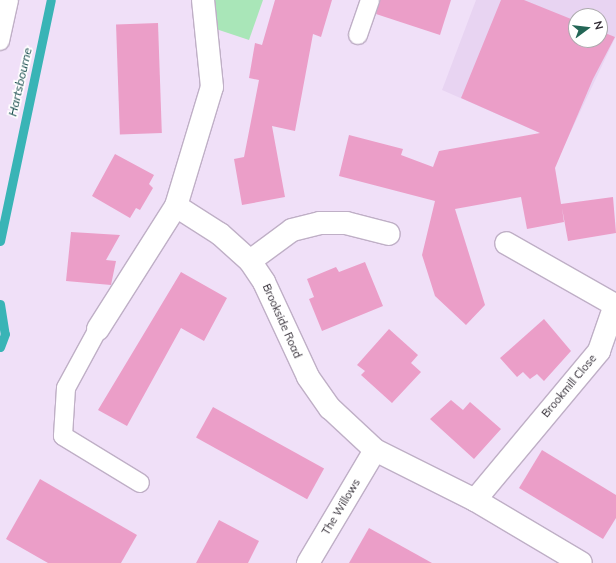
<!DOCTYPE html>
<html>
<head>
<meta charset="utf-8">
<style>
	body { margin:0 }
	#map { position:relative; width:616px; height:563px; overflow:hidden; background:#f0e0f8; font-family:Mulish,sans-serif }
	div>[style] { position:absolute }
	.built>* { inset:0; background:#e8d4f2 }
	.green>* { inset:0; background:#a9e6b8 }
	.stream>* { height:9px; margin:-4.5px; padding:0 4.5px; transform-origin:4.5px; border-radius:4.5px; background:#39b4b6 }
	.building>* { inset:0; background:#eb9ec8; transform-origin:0 0 }
	.roads { filter:drop-shadow(1px 0 #bfafc6) drop-shadow(-1px 0 #bfafc6) drop-shadow(0 1px #bfafc6) drop-shadow(0 -1px #bfafc6) }
	.lane>* { height:18px; margin:-9px; padding:0 9px; transform-origin:9px; border-radius:9px; background:#fff }
	.street>* { height:22px; margin:-11px; padding:0 11px; transform-origin:11px; border-radius:11px; background:#fff }
	span { translate:-50% -50%; white-space:nowrap; text-align:center; line-height:1.15; -webkit-text-stroke:3.5px #fff; paint-order:stroke }
	.street-label { font-size:11px; color:#2f2932 }
	.water-label { font-size:12px; color:#0c4344; font-style:italic }
	.north { position:absolute; left:568px; top:8px; width:40px; height:40px; box-sizing:border-box; background:#fff; border:1px solid #aca9ad; border-radius:50%; rotate:75deg; font-size:11px; font-weight:700; line-height:16px; text-align:center; color:#2f2932 }
	.north::after { content:''; display:block; margin:auto; width:14px; height:18px; background:#236656; clip-path:polygon(50% 0,100% 100%,50% 72%,0 100%) }
</style>
</head>
<body>
<div id="map">
	<div class="built">
		<div style="clip-path:polygon(evenodd,476px 0,616px 0,616px 36px,565px 144px,442px 90px,476px 0,576px 16px,600px 16px,600px 40px,576px 40px,576px 16px)"></div>
	</div>
	<div class="green">
		<div style="clip-path:polygon(211px 0,263px 0,249px 40px,216px 29px)"></div>
	</div>
	<div class="stream">
		<div style="left:0;top:241px;width:246px;rotate:-78.1deg"></div>
		<div style="left:0;top:304px;width:30px;rotate:81deg"></div>
		<div style="left:5px;top:334px;width:14px;rotate:111deg"></div>
	</div>
	<div class="building">
		<div style="clip-path:polygon(275px 0,332px 0,321px 37px,313px 34px,295px 131px,272px 126px,285px 197px,242px 205px,234px 159px,244px 157px,259px 80px,249px 78px,255px 43px,262px 45px)"></div>
		<div style="clip-path:polygon(380px 0,451px 0,440px 35px,376px 14px)"></div>
		<div style="clip-path:polygon(501px 0,524px 0,576px 21px,576px 40px,600px 40px,600px 31px,615px 37px,593px 79px,555px 168px,561px 204px,613px 197px,616px 233px,568px 241px,562px 208px,564px 222px,527px 229px,521px 197px,455px 209px,485px 305px,466px 325px,435px 296px,422px 255px,435px 201px,339px 176px,349px 135px,403px 149px,401px 155px,433px 167px,439px 151px,540px 133px,461px 98px)"></div>
		<div style="left:158px;top:23px;width:110px;height:42px;rotate:88deg"></div>
		<div style="clip-path:polygon(115px 154px,154px 175px,149px 184px,153px 188px,140px 210px,136px 208px,130px 218px,92px 196px)"></div>
		<div style="clip-path:polygon(71px 232px,120px 235px,106px 260px,116px 261px,111px 285px,66px 281px)"></div>
		<div style="clip-path:polygon(365px 262px,383px 306px,322px 331px,309px 299px,314px 297px,307px 279px,336px 267px,339px 272px)"></div>
		<div style="clip-path:polygon(181px 272px,227px 298px,204px 341px,181px 328px,127px 426px,98px 410px)"></div>
		<div style="clip-path:polygon(544px 319px,571px 351px,544px 381px,537px 374px,530px 379px,523px 372px,517px 377px,500px 358px)"></div>
		<div style="clip-path:polygon(389px 329px,418px 355px,411px 363px,421px 372px,392px 403px,361px 375px,365px 371px,357px 365px)"></div>
		<div style="clip-path:polygon(451px 400px,463px 410px,470px 402px,501px 429px,474px 459px,430px 419px)"></div>
		<div style="left:213px;top:407px;width:127px;height:35px;rotate:29deg"></div>
		<div style="clip-path:polygon(542px 450px,616px 495px,616px 518px,603px 539px,519px 488px)"></div>
		<div style="clip-path:polygon(40px 479px,137px 535px,121px 563px,48px 563px,6px 539px)"></div>
		<div style="clip-path:polygon(219px 520px,259px 541px,248px 563px,196px 563px)"></div>
		<div style="clip-path:polygon(369px 528px,432px 563px,349px 563px)"></div>
	</div>
	<div class="roads">
		<div class="lane">
			<div style="left:358px;top:35px;width:37px;rotate:-71deg"></div>
			<div style="left:0;top:41px;width:42px;rotate:-77.6deg"></div>
			<div style="left:98px;top:329px;width:67px;rotate:118.5deg"></div>
			<div style="left:66px;top:388px;width:48px;rotate:93.6deg"></div>
			<div style="left:63px;top:436px;width:90px;rotate:31.4deg"></div>
		</div>
		<div class="street">
			<div style="left:176px;top:206px;width:52px;rotate:32.5deg"></div>
			<div style="left:220px;top:234px;width:40px;rotate:42deg"></div>
			<div style="left:250px;top:261px;width:25px;rotate:56deg"></div>
			<div style="left:264px;top:282px;width:105px;rotate:65.1deg"></div>
			<div style="left:308px;top:377px;width:38px;rotate:55deg"></div>
			<div style="left:330px;top:408px;width:62px;rotate:43deg"></div>
			<div style="left:375px;top:450px;width:112px;rotate:26.6deg"></div>
			<div style="left:475px;top:500px;width:123px;rotate:30.7deg"></div>
			<div style="left:250px;top:261px;width:52px;rotate:-36.4deg"></div>
			<div style="left:292px;top:230px;width:29px;rotate:-14deg"></div>
			<div style="left:320px;top:223px;width:26px"></div>
			<div style="left:346px;top:223px;width:44px;rotate:14.3deg"></div>
			<div style="left:98px;top:329px;width:146px;rotate:-57.6deg"></div>
			<div style="left:176px;top:206px;width:124px;rotate:-73.2deg"></div>
			<div style="left:212px;top:87px;width:87px;rotate:-95.9deg"></div>
			<div style="left:475px;top:500px;width:194px;rotate:-50.2deg"></div>
			<div style="left:599px;top:351px;width:49px;rotate:-70.8deg"></div>
			<div style="left:615px;top:305px;width:125px;rotate:-150.4deg"></div>
			<div style="left:308px;top:563px;width:131px;rotate:-59.3deg"></div>
		</div>
	</div>
	<div class="street-label">
		<span style="left:282px;top:321px;rotate:66deg">Brookside Road</span>
		<span style="left:569px;top:386px;rotate:-50deg">Brookmill Close</span>
		<span style="left:341px;top:507px;rotate:-59deg">The Willows</span>
	</div>
	<div class="water-label">
		<span style="left:20px;top:82px;rotate:-77deg">Hartsbourne</span>
	</div>
	<div class="north">N</div>
</div>
</body>
</html>
